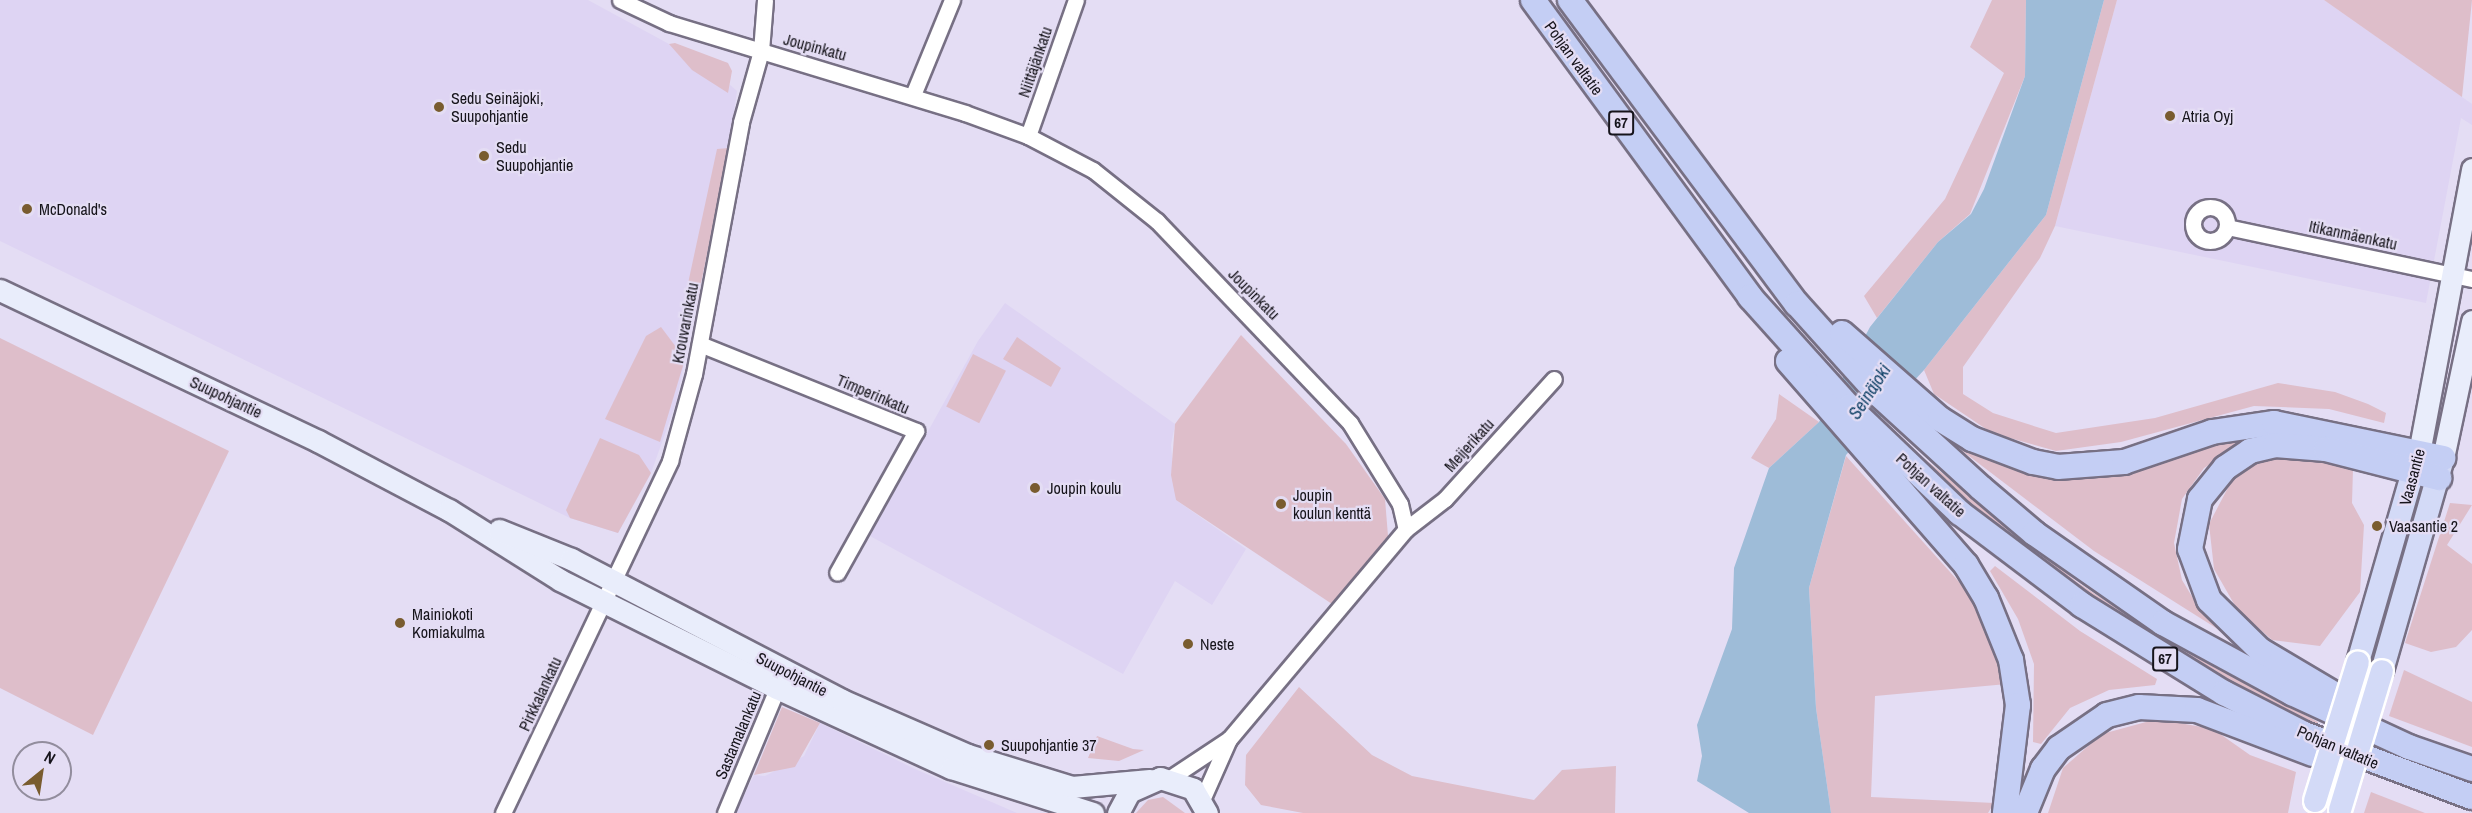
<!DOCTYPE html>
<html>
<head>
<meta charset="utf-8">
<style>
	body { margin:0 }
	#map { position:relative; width:2472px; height:813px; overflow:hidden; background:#e4ddf4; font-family:"Archivo Narrow",sans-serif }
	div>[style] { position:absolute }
	.built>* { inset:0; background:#ded4f3 }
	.green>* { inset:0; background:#debeca; transform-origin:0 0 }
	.water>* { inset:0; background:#9ebcd8 }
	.roads { filter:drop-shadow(2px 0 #777084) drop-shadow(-2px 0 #777084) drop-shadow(0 2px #777084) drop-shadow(0 -2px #777084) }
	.minor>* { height:15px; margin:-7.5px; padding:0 7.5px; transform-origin:7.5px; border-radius:7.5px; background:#fff }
	.minor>.ring { margin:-7.5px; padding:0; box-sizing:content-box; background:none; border:15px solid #fff; border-radius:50% }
	.secondary>* { height:21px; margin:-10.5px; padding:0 10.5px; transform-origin:10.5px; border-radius:10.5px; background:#e9edfb }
	.primary>* { height:22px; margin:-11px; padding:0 11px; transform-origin:11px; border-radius:11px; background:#d3daf7 }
	.trunk>* { height:24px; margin:-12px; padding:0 12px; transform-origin:12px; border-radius:12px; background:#c4cef4 }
	.bridges { filter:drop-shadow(2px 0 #fff) drop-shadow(-2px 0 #fff) drop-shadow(0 2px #fff) drop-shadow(0 -2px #fff) }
	.primary-bridge>* { height:22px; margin:-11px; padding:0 11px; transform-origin:11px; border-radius:11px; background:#d3daf7 }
	.dots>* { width:16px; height:16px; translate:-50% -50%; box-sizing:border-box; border:3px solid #e4ddf4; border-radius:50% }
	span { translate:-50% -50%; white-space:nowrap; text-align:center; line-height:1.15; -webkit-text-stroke:4.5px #e4ddf4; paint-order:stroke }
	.shield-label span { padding:2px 4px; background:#e4ddf4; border:2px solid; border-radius:4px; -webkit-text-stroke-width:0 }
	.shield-label { font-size:15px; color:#16141b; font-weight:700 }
	.street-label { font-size:16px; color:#16141b }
	.poi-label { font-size:16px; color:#16141b }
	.left { translate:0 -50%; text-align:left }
	.water-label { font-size:18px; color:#114267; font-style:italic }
	.north { position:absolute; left:12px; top:741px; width:60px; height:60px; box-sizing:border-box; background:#e4ddf4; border:2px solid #928d9d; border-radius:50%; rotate:30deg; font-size:16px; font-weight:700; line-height:24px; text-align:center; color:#16141b }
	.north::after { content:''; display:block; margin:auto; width:21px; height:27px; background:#795c2f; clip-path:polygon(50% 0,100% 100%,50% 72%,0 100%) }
</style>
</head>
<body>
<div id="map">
	<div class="built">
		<div style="clip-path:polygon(0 0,588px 0,669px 44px,728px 63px,729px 84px,737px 91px,729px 148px,676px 403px,651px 473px,618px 533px,570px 518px,0 241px)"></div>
		<div style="clip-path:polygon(2117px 0,2324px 0,2472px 104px,2472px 125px,2461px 118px,2426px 303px,2055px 226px)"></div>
		<div style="clip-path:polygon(1005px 303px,1175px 424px,1171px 445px,1176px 500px,1246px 549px,1212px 605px,1175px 581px,1123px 674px,870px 536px,978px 341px)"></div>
		<div style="clip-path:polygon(820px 723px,915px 769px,1017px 813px,736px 813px,754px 775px,765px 776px,804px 756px)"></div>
	</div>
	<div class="green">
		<div style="clip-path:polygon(1992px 0,2026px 0,2025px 76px,1970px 214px,1938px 242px,1877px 318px,1864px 296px,1945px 199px,2004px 73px,1970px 47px)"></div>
		<div style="clip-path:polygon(2104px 0,2117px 0,2055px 226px,2040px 258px,1963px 367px,1963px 394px,1993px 413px,2056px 433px,2155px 418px,2278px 383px,2335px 392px,2368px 404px,2386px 413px,2384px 423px,2329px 409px,2254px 406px,2121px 442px,2056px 451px,1992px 433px,1934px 394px,1924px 370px,2046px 215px)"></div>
		<div style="clip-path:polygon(2324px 0,2472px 0,2462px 97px)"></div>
		<div style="clip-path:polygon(675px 43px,728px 63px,732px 71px,728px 93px,692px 70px,669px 44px)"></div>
		<div style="clip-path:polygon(729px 148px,695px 312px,688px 311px,684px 302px,717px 149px)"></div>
		<div style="clip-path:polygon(661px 327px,685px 359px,660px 442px,605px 419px,646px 336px)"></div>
		<div style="clip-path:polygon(1241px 335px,1346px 444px,1385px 499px,1388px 536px,1332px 604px,1176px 500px,1171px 475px,1175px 424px)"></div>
		<div style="clip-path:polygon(1017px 337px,1061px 368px,1051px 387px,1003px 359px)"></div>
		<div style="clip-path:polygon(0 338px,229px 451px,93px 735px,0 688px)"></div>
		<div style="left:973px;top:354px;width:37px;height:59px;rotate:27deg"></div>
		<div style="clip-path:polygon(1779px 394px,1819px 422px,1769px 468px,1751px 458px,1776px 419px)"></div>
		<div style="clip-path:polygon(2264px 431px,2204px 468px,2182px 499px,2174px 543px,2182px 580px,2202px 613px,2235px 640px,2094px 551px,1944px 437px,2049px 477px,2114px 477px)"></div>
		<div style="clip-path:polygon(600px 438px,639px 455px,651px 473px,618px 533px,570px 518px,566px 510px)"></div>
		<div style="clip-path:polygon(1905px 443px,2077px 582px,2160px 637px,2318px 722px,2315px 731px,2174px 656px,1978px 517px)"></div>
		<div style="clip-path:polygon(2271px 454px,2318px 457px,2353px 469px,2352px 503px,2364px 525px,2360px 592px,2320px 646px,2272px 640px,2237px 609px,2214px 569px,2209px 524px,2232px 480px)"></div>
		<div style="clip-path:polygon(1846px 456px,1968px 592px,1994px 640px,2007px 684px,1875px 696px,1871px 797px,1994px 803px,1988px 813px,1831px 813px,1816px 708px,1809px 588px)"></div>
		<div style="clip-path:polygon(2450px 503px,2472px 505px,2447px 545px,2472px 564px,2472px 630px,2456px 647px,2431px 652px,2405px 643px)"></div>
		<div style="clip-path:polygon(1995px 566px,2080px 631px,2157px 679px,2155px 685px,2109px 690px,2070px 708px,2041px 744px,2033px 742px,2034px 664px,2018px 619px,1990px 571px)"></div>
		<div style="clip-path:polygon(2404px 670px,2472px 702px,2472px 747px,2389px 716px)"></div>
		<div style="clip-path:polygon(1299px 687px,1372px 755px,1412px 776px,1534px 800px,1562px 770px,1616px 766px,1615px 813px,1303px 813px,1261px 805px,1245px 785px,1246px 755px)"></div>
		<div style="clip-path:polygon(782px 707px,820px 723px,795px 767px,754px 775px)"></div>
		<div style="clip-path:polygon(2157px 719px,2213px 729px,2250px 755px,2296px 772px,2288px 813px,2048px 813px,2063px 768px,2102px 734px)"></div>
		<div style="clip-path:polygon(1097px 736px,1133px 749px,1144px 750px,1119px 761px,1088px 758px)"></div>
		<div style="clip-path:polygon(2371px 792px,2425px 813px,2364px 813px)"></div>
		<div style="clip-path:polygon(1163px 797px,1185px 813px,1136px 813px,1148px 800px)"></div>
	</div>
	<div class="water">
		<div style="clip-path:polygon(2026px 0,2104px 0,2046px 215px,1924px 370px,1846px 455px,1809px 588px,1816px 708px,1831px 813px,1749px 813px,1697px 781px,1702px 756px,1697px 725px,1732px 629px,1734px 568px,1769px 468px,1819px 422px,1870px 327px,1938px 242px,1971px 214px,1984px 189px,2025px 76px)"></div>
	</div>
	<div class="roads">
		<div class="minor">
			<div style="left:620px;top:0;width:54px;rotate:25.1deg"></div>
			<div style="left:669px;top:23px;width:309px;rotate:16.9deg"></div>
			<div style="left:965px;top:113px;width:67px;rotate:20.1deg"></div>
			<div style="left:1028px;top:136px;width:73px;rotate:27.6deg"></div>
			<div style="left:1093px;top:170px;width:82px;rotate:38.6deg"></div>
			<div style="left:1157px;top:221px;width:279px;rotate:46.3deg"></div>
			<div style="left:1350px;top:423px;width:95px;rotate:58.3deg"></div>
			<div style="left:1400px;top:504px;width:26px;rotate:77deg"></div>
			<div style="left:1406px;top:529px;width:275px;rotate:130.1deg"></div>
			<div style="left:1229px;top:739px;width:71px;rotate:146.5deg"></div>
			<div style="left:913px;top:95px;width:103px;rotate:-67.7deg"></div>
			<div style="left:1028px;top:136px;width:144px;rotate:-70.6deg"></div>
			<div class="ring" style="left:2193px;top:207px;width:19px;height:19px"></div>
			<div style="left:2227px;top:227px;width:250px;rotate:12deg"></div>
			<div style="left:700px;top:344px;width:233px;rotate:21.9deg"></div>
			<div style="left:916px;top:431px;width:162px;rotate:119.1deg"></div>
			<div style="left:1406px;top:529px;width:49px;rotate:-37.6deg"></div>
			<div style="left:1445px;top:499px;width:162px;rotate:-47.8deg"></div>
			<div style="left:1202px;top:800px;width:67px;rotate:-66.1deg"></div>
			<div style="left:503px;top:813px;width:390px;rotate:-64.6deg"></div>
			<div style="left:670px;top:461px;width:90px;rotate:-74.6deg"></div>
			<div style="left:694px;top:374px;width:256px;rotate:-79.4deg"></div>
			<div style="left:741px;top:122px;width:74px;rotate:-74.3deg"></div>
			<div style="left:761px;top:51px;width:51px;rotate:-85.5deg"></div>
			<div style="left:725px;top:813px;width:145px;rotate:-67.3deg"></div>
		</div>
		<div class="secondary">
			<div style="left:0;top:290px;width:352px;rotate:25.4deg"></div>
			<div style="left:318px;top:441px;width:148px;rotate:27.8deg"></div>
			<div style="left:449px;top:510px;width:131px;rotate:32.2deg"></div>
			<div style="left:560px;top:580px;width:242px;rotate:26.5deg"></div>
			<div style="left:777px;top:688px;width:192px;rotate:24.7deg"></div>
			<div style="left:951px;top:768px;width:149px;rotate:17.6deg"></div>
			<div style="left:2419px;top:453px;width:289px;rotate:-79.4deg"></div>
			<div style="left:2443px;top:458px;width:140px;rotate:-78deg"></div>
			<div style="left:499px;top:530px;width:78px;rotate:21.9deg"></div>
			<div style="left:571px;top:559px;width:305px;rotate:27.5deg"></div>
			<div style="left:842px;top:700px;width:137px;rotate:23.6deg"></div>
			<div style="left:968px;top:755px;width:109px;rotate:17.1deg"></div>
			<div style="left:1072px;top:787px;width:78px;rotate:-5.1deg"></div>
			<div style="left:1118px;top:813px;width:24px;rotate:-62deg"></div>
			<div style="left:1129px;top:792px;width:34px;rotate:-24deg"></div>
			<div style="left:1160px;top:778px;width:35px;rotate:18deg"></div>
			<div style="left:1193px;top:789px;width:28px;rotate:60deg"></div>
		</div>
		<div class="primary">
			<div style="left:2358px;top:662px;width:216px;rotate:-73.9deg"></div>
			<div style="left:2382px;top:671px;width:217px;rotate:-74deg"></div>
		</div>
		<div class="trunk">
			<div style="left:1533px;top:0;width:368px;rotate:53.8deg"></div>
			<div style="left:1750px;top:297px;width:148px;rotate:48deg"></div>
			<div style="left:1849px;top:407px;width:153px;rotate:43.7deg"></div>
			<div style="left:1960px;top:513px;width:153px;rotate:37deg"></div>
			<div style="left:2082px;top:605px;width:167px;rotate:31.8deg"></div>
			<div style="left:2224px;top:693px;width:90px;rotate:27.1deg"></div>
			<div style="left:2304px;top:734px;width:179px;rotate:20.6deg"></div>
			<div style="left:1570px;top:0;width:379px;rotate:53.3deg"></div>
			<div style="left:1797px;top:304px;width:121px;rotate:48deg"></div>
			<div style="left:1878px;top:394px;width:139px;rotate:42.4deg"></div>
			<div style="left:1981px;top:488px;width:70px;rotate:40.3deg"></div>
			<div style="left:2034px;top:533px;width:157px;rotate:34.9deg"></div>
			<div style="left:2163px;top:623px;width:147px;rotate:28.5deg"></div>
			<div style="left:2292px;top:693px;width:129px;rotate:24.8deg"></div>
			<div style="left:2409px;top:747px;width:67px;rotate:19.2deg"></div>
			<div style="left:1842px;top:333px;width:130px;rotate:41.3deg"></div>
			<div style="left:1940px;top:419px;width:38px;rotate:32deg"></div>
			<div style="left:1972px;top:439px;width:65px;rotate:20.7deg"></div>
			<div style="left:2033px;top:462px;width:25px;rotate:11deg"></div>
			<div style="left:2058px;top:467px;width:66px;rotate:-4.3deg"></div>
			<div style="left:2124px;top:462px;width:93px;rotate:-18.8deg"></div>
			<div style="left:2212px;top:432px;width:63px;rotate:-8.3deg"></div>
			<div style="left:2274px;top:423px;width:173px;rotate:11.7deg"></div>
			<div style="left:1788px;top:361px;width:271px;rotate:48.9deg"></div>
			<div style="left:1966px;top:565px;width:39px;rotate:59deg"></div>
			<div style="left:1986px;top:598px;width:67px;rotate:68deg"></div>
			<div style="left:2011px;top:660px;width:46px;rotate:81.2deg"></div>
			<div style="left:2018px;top:705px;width:109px;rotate:96.9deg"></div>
			<div style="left:2346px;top:701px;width:100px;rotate:-149.3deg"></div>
			<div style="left:2260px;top:650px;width:71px;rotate:-135.6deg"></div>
			<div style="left:2209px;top:600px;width:54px;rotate:-110.4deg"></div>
			<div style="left:2190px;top:549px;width:51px;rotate:-78.7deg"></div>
			<div style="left:2200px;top:499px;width:40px;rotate:-51deg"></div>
			<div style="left:2225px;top:468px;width:30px;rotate:-34deg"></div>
			<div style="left:2250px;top:451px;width:26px;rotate:-13deg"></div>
			<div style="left:2275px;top:445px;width:51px;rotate:4.5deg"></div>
			<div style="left:2326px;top:449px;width:117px;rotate:14.4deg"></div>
			<div style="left:2025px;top:813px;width:48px;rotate:-67.8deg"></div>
			<div style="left:2043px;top:769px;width:26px;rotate:-53deg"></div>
			<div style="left:2059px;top:748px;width:58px;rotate:-34.5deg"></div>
			<div style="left:2107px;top:715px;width:33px;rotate:-14deg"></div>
			<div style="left:2139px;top:707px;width:58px;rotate:3deg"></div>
			<div style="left:2197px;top:710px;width:124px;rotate:20.8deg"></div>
		</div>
	</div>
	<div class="bridges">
		<div class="primary-bridge">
			<div style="left:2315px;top:801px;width:145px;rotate:-72.8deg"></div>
			<div style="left:2340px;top:810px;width:145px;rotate:-73.2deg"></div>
		</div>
	</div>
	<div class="dots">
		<div style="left:439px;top:107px;background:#795c2f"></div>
		<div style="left:2170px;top:116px;background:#795c2f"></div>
		<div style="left:484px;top:156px;background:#795c2f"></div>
		<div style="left:27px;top:209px;background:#795c2f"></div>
		<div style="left:1035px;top:488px;background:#795c2f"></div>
		<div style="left:1281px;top:504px;background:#795c2f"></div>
		<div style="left:2377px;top:526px;background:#795c2f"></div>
		<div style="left:400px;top:623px;background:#795c2f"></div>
		<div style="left:1188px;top:644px;background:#795c2f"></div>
		<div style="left:989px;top:745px;background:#795c2f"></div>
	</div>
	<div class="shield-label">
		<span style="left:1621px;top:123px">67</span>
		<span style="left:2165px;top:659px">67</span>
	</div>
	<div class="street-label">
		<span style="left:815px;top:47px;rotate:15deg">Joupinkatu</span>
		<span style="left:1574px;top:58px;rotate:54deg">Pohjan valtatie</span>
		<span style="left:1035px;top:62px;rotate:-71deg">Niittäjänkatu</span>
		<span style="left:2353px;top:235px;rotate:12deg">Itikanmäenkatu</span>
		<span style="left:1254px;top:294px;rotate:45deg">Joupinkatu</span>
		<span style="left:685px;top:323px;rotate:-79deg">Krouvarinkatu</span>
		<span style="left:873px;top:394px;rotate:23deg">Timperinkatu</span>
		<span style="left:226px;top:397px;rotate:25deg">Suupohjantie</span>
		<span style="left:1469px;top:445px;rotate:-48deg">Meijerikatu</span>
		<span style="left:2412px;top:477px;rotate:-75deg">Vaasantie</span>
		<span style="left:1931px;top:485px;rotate:42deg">Pohjan valtatie</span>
		<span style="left:792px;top:674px;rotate:27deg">Suupohjantie</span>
		<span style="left:540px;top:694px;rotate:-65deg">Pirkkalankatu</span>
		<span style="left:738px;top:735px;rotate:-67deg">Sastamalankatu</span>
		<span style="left:2338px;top:747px;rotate:23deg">Pohjan valtatie</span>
	</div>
	<div class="poi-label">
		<span class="left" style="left:451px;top:107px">Sedu Seinäjoki,<br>Suupohjantie</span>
		<span class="left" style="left:2182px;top:116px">Atria Oyj</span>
		<span class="left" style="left:496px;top:156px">Sedu<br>Suupohjantie</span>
		<span class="left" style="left:39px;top:209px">McDonald's</span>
		<span class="left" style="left:1047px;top:488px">Joupin koulu</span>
		<span class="left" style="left:1293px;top:504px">Joupin<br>koulun kenttä</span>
		<span class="left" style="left:2389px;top:526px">Vaasantie 2</span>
		<span class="left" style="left:412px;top:623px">Mainiokoti<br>Komiakulma</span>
		<span class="left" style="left:1200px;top:644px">Neste</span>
		<span class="left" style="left:1001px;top:745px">Suupohjantie 37</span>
	</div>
	<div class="water-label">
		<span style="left:1870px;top:392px;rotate:-57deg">Seinäjoki</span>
	</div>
	<div class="north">N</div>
</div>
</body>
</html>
